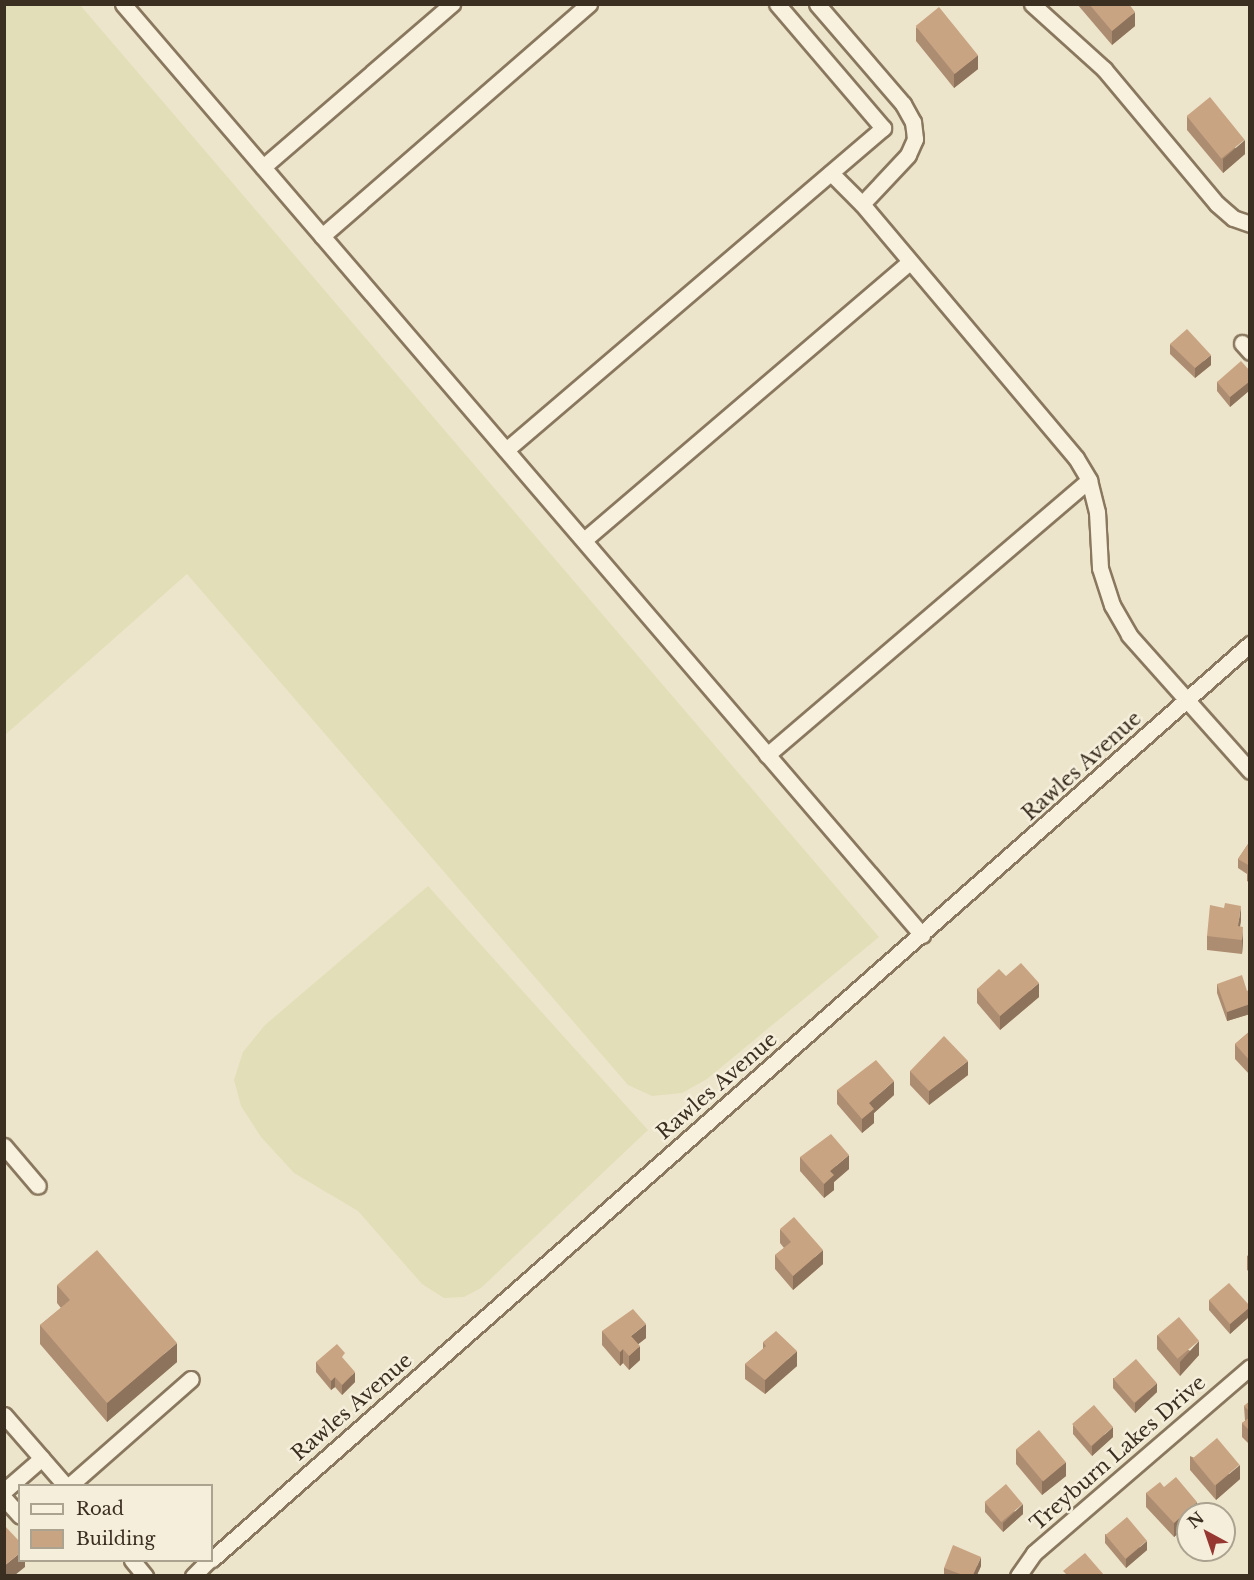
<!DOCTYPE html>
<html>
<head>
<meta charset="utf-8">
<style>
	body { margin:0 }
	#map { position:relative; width:1254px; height:1580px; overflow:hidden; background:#ede5cb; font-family:"Libre Baskerville",serif }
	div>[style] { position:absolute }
	.farmland>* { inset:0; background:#e2deb8 }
	.roads { filter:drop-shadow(2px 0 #89785f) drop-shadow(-2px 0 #89785f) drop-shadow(0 2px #89785f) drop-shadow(0 -2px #89785f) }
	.minor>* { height:15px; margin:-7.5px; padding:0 7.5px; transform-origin:7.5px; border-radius:7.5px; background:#f8f1de }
	.wall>* { inset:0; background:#ad8d71 }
	.shaded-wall>* { inset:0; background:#8d735c }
	.building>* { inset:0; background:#c9a483; transform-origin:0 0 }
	span { translate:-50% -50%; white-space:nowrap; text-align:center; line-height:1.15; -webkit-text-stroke:5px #f5eeda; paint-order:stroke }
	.street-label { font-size:20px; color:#3b2f22 }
	.frame { position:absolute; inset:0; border:6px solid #3b2f22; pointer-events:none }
	.legend { position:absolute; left:18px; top:1484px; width:195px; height:78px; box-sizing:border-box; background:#f5eeda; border:2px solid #aba290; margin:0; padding:8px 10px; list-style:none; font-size:18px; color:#3b2f22 }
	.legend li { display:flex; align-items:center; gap:12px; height:30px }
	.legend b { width:30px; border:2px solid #aba290 }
	.north { position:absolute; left:1176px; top:1502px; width:60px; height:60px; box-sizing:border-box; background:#f5eeda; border:2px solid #aba290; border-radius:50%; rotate:320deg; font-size:16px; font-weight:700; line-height:24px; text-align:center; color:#3b2f22 }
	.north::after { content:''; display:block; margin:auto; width:21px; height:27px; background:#963732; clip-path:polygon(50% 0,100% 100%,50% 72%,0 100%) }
</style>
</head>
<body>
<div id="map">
	<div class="farmland">
		<div style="clip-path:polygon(5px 4px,80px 5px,879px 937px,707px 1079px,682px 1093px,652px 1096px,628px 1085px,187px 574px,5px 735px)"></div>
		<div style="clip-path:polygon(428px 886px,648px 1130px,481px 1288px,464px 1297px,444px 1298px,422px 1284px,358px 1211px,294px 1173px,261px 1137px,241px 1106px,234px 1080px,243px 1052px,265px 1025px)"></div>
	</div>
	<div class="roads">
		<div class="minor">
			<div style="left:123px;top:4px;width:1227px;rotate:49.36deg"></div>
			<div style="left:817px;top:4px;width:132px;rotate:49.3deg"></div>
			<div style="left:903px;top:104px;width:21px;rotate:61deg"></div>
			<div style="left:913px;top:122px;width:17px;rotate:83deg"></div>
			<div style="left:915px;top:139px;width:17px;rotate:114deg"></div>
			<div style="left:908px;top:155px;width:67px;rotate:133.2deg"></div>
			<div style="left:862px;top:204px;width:332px;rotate:49.9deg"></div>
			<div style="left:1076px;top:458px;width:26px;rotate:59deg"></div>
			<div style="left:1089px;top:480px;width:33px;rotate:76deg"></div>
			<div style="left:1097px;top:512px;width:56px;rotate:86.9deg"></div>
			<div style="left:1100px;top:568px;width:39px;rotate:72deg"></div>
			<div style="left:1112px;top:605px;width:34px;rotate:60deg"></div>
			<div style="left:1129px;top:635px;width:182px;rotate:48.3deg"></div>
			<div style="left:1032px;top:4px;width:97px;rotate:42.1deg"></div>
			<div style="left:1104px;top:69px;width:176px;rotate:50.1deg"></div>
			<div style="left:1217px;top:204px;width:21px;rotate:41deg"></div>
			<div style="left:1233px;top:218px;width:18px;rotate:19deg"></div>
			<div style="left:263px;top:167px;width:250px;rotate:-40.8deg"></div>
			<div style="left:831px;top:173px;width:44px;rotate:45deg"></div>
			<div style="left:322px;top:236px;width:354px;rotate:-41deg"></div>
			<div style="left:1242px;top:343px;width:12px;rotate:48deg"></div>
			<div style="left:506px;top:450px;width:496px;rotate:-40.5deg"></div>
			<div style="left:883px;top:128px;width:163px;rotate:-130.5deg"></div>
			<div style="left:584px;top:540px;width:428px;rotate:-40.5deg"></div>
			<div style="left:767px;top:755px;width:423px;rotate:-40.5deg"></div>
			<div style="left:4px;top:1146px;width:52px;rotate:49.6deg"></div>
			<div style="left:4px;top:1415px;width:94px;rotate:48.9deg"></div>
			<div style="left:69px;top:1486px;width:162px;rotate:-41.3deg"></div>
			<div style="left:4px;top:1491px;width:50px;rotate:-41deg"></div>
			<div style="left:4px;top:1498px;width:24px;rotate:48deg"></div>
			<div style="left:212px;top:1559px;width:1384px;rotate:-41.4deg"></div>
			<div style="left:132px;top:1560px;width:21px;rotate:51deg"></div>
			<div style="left:193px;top:1576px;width:23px;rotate:-45deg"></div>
			<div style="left:1018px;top:1576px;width:28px;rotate:-55deg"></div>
			<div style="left:1034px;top:1553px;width:285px;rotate:-40.7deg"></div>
		</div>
	</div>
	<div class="wall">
		<div style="clip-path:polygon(1077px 4px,1129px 4px,1135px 26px,1112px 45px)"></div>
		<div style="clip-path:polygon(916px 27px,978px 69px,954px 88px,916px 41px)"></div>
		<div style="clip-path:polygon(1187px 116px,1245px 154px,1223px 173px,1187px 130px)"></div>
		<div style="clip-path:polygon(1170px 344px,1211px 365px,1195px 378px,1170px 354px)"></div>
		<div style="clip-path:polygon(1250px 371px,1250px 390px,1230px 407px,1217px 391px,1217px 382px)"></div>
		<div style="clip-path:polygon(1250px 841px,1250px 883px,1247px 881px,1247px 874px,1238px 868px,1238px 859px)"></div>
		<div style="clip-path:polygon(1241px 920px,1240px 926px,1243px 941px,1242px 954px,1207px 950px,1207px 936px)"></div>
		<div style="clip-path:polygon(1006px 976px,1039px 997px,1000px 1030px,977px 1003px,977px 989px)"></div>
		<div style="clip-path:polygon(1217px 984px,1247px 991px,1250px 990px,1250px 1014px,1227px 1021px,1217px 993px)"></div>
		<div style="clip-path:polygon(1250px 1031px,1250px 1075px,1235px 1059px,1235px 1044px)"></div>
		<div style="clip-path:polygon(910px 1071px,968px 1075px,929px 1105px,910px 1085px)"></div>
		<div style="clip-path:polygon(837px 1090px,894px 1095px,874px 1113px,874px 1123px,862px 1133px,837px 1104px)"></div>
		<div style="clip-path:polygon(800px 1157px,849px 1169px,834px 1182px,834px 1190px,824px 1198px,800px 1171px)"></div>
		<div style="clip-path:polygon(780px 1229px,823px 1264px,793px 1290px,775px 1269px,775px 1255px,784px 1248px,780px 1243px)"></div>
		<div style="clip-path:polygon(1250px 1254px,1250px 1272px,1247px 1270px,1247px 1256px)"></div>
		<div style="clip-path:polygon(57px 1285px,177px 1362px,107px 1422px,40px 1344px,40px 1325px,61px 1308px,57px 1303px)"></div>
		<div style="clip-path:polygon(1209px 1300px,1250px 1306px,1250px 1316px,1230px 1334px,1209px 1310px)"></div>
		<div style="clip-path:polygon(602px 1331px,646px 1338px,638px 1344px,640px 1360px,629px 1370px,623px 1363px,620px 1366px,602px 1345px)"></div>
		<div style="clip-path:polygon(1157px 1335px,1199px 1355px,1180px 1376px,1157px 1349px)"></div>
		<div style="clip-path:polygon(763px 1342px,797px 1366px,765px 1394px,745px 1379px,745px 1364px,763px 1349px)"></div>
		<div style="clip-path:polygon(345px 1361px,355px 1382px,342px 1395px,335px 1387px,331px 1390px,316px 1372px,316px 1362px)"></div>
		<div style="clip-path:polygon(1113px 1378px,1157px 1392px,1135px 1413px,1113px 1388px)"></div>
		<div style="clip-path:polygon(1250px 1401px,1250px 1445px,1242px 1437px,1242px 1423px,1245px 1421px,1244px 1406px)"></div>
		<div style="clip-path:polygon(1073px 1425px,1113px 1437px,1092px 1456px,1073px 1434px)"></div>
		<div style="clip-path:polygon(1016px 1449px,1066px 1476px,1042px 1495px,1016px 1464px)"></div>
		<div style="clip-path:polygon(1190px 1456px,1240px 1479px,1216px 1500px,1190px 1470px)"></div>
		<div style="clip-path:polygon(1164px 1487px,1197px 1514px,1188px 1514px,1188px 1525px,1174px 1537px,1146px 1507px,1146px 1493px)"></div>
		<div style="clip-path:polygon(985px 1502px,1023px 1514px,1003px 1532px,985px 1512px)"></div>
		<div style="clip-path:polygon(1105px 1534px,1147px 1550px,1126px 1568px,1105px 1543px)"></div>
		<div style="clip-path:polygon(981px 1566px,977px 1575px,944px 1575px,944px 1568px)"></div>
	</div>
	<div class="shaded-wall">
		<div style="clip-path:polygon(1135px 12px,1135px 26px,1112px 45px,1112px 31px)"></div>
		<div style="clip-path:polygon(978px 55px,978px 69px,954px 88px,954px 74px)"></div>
		<div style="clip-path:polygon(1245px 140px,1245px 154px,1223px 173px,1223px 159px)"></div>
		<div style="clip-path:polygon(1211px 355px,1211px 365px,1195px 378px,1195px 368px)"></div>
		<div style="clip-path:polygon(1250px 381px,1250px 390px,1230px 407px,1230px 397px)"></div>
		<div style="clip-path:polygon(1241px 906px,1241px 920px,1238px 940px,1238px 926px)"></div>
		<div style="clip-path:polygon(1243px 927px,1243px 941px,1242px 954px,1242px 940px)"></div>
		<div style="clip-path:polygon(1039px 983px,1039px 997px,1000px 1030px,1000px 1016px)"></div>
		<div style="clip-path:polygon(1250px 1004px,1250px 1014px,1227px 1021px,1227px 1012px)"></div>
		<div style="clip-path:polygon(968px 1061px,968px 1075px,929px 1105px,929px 1091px)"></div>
		<div style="clip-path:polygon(894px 1081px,894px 1095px,874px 1113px,874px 1123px,862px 1133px,862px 1119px,869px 1103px)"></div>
		<div style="clip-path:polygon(849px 1155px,849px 1169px,834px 1182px,834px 1190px,824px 1198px,824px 1184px,830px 1171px)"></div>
		<div style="clip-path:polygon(823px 1250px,823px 1264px,793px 1290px,793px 1276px)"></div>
		<div style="clip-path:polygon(1250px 1307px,1250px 1316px,1230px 1334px,1230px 1324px)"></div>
		<div style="clip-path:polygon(646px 1324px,646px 1338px,631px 1350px,631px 1336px)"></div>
		<div style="clip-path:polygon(1199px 1341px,1199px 1355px,1180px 1376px,1180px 1362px)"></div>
		<div style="clip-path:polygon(177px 1343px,177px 1362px,107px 1422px,107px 1403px)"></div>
		<div style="clip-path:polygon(640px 1346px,640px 1360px,629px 1370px,629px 1356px)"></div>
		<div style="clip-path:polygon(623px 1349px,623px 1363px,620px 1366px,620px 1352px)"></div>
		<div style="clip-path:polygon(797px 1351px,797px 1366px,765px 1394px,765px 1380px)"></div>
		<div style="clip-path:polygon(355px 1372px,355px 1382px,342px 1395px,342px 1385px)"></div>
		<div style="clip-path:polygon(335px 1377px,335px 1387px,331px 1390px,331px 1381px)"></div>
		<div style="clip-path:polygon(1157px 1383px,1157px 1392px,1135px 1413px,1135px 1403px)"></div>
		<div style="clip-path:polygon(1113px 1427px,1113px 1437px,1092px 1456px,1092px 1446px)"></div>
		<div style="clip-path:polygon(1066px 1462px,1066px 1476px,1042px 1495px,1042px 1480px)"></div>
		<div style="clip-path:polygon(1240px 1465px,1240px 1479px,1216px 1500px,1216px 1485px)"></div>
		<div style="clip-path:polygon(1197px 1502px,1197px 1514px,1188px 1514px,1188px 1525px,1174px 1537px,1174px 1523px)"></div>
		<div style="clip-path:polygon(1023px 1504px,1023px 1514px,1003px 1532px,1003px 1523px)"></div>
		<div style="clip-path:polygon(1147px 1541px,1147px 1550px,1126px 1568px,1126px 1559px)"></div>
		<div style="clip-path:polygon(20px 1553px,20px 1560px,25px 1560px,25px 1567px,15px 1575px,4px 1575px,4px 1566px)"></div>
		<div style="clip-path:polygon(981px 1557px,981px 1566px,977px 1575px,973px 1575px)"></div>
	</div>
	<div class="building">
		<div style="clip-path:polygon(1089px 4px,1129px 4px,1135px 12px,1112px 31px)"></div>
		<div style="left:939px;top:7px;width:62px;height:30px;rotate:51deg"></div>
		<div style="left:1210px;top:97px;width:55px;height:30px;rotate:51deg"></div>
		<div style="clip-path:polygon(1187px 329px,1211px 355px,1195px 368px,1170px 344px)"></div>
		<div style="clip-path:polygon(1241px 361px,1250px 371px,1250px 381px,1230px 397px,1217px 382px)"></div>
		<div style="clip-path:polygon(1250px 841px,1250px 866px,1238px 859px)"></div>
		<div style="clip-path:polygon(1225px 903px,1241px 906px,1238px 926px,1243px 927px,1242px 940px,1207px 936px,1210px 905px,1224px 908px)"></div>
		<div style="clip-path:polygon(1021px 963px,1039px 983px,1000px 1016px,977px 989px,999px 969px,1006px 976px)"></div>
		<div style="clip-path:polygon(1242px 975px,1247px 991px,1250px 990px,1250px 1004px,1227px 1012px,1217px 984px)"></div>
		<div style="clip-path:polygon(1250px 1031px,1250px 1061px,1235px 1044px)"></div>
		<div style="clip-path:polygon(944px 1036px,968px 1061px,929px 1091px,910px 1071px)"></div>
		<div style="clip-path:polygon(876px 1060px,894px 1081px,869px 1103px,874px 1109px,862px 1119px,837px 1090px)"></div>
		<div style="clip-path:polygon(831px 1134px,849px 1155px,830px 1171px,834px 1175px,824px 1184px,800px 1157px)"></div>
		<div style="clip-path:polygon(794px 1217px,823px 1250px,793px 1276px,775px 1255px,791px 1242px,780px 1229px)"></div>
		<div style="clip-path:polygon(97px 1250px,177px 1343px,107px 1403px,40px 1325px,70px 1300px,57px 1285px)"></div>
		<div style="clip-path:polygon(1229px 1283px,1250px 1306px,1250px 1307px,1230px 1324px,1209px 1300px)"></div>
		<div style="clip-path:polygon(633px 1309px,646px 1324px,631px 1336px,640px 1346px,629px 1356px,623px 1349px,620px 1352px,602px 1331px)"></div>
		<div style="left:1179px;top:1317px;width:31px;height:28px;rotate:50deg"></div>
		<div style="clip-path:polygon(776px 1331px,797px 1351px,765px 1380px,745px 1364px,766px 1346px,763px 1342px)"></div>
		<div style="clip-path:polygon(337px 1344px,345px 1353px,342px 1357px,355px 1372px,342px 1385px,335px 1377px,331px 1381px,316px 1362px)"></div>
		<div style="left:1136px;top:1359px;width:32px;height:30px;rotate:49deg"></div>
		<div style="clip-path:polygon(1250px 1401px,1250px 1412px,1244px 1406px)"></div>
		<div style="left:1094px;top:1405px;width:29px;height:29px;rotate:49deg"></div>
		<div style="clip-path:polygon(1250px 1417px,1250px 1431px,1242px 1423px)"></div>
		<div style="left:1039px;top:1430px;width:42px;height:30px;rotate:50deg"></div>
		<div style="left:1217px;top:1438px;width:35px;height:32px;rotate:50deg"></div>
		<div style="clip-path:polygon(1176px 1477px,1197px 1502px,1174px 1523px,1146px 1493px,1160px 1482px,1164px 1487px)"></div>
		<div style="left:1006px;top:1484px;width:26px;height:28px;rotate:50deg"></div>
		<div style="left:1127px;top:1517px;width:31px;height:28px;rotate:50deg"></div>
		<div style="clip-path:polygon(4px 1525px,20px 1542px,20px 1553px,4px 1566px)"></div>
		<div style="clip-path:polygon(953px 1545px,981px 1557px,973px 1575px,963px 1575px,944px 1568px)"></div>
		<div style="clip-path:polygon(1085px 1553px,1104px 1575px,1067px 1575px,1063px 1571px)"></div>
	</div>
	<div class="street-label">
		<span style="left:1082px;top:766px;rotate:-42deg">Rawles Avenue</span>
		<span style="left:717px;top:1086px;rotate:-41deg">Rawles Avenue</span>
		<span style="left:352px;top:1407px;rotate:-41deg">Rawles Avenue</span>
		<span style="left:1118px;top:1453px;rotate:-41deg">Treyburn Lakes Drive</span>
	</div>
	<div class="frame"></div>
	<ul class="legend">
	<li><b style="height:8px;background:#f8f1de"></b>Road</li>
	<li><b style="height:16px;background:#c9a483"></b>Building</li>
	</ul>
	<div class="north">N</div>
</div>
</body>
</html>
